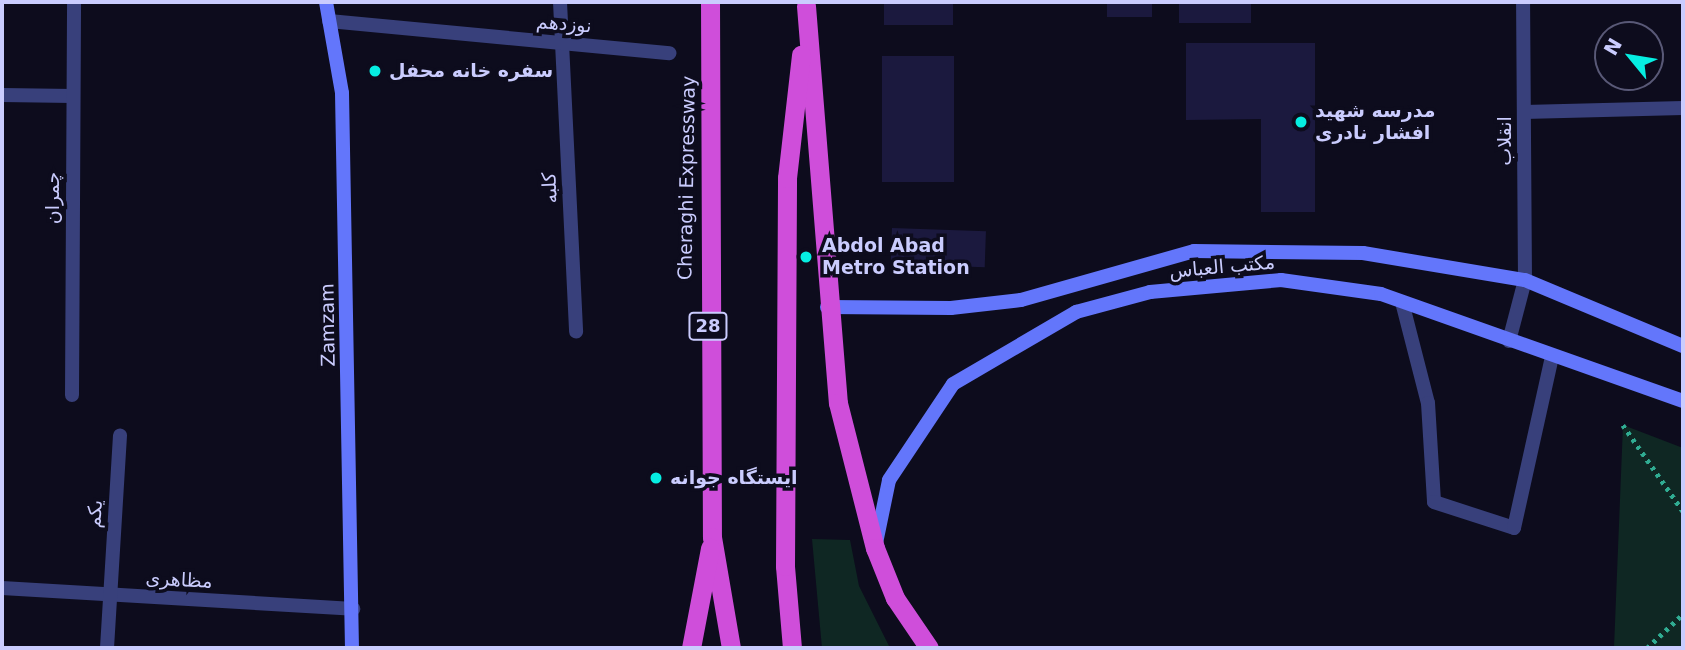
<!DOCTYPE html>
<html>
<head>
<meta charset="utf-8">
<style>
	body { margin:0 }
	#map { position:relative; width:1685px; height:650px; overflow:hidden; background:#0d0c1d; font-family:"DejaVu Sans","Noto Sans Arabic",sans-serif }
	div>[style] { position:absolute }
	.green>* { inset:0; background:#0f2723 }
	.building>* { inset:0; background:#1b193e; transform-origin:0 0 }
	.path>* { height:4.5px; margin-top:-2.25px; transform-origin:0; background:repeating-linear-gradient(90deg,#30ac92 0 3.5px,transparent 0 8.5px) }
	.service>* { height:14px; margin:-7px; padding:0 7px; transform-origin:7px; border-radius:7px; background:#38407b }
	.minor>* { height:14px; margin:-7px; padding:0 7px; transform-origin:7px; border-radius:7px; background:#38407b }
	.tertiary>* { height:14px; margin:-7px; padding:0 7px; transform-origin:7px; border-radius:7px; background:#38407b }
	.secondary>* { height:14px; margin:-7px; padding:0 7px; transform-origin:7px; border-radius:7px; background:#6376fb }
	.trunk>* { height:19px; margin:-9.5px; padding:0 9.5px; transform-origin:9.5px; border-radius:9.5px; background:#cf4eda }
	.dots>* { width:19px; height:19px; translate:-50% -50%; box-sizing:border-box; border:4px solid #0d0c1d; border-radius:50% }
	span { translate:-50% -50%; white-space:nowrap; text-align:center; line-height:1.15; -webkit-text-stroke:7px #0d0c1d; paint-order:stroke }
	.shield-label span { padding:2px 5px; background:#0d0c1d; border:2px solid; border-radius:5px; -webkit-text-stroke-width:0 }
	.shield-label { font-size:18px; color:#caccfe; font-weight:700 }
	.street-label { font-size:19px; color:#caccfe }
	.poi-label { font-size:19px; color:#caccfe; font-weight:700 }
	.left { translate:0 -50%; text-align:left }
	.frame { position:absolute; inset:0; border:4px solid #caccfe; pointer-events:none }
	.north { position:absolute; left:1594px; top:21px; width:70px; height:70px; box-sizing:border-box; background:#0d0c1d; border:2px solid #595977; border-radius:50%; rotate:300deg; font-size:19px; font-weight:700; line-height:28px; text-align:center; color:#caccfe }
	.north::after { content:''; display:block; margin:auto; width:24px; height:32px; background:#06eee2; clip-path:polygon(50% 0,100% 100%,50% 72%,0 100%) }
</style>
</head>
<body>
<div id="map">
	<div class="green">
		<div style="clip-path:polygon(1623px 425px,1683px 448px,1683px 648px,1614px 648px)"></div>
		<div style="clip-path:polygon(812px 539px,850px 540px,859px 586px,890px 648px,822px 648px)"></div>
	</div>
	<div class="building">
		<div style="left:884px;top:2px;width:69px;height:23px"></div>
		<div style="left:1107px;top:2px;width:45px;height:15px"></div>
		<div style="left:1179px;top:2px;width:72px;height:21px"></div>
		<div style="clip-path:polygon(1186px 43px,1315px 43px,1315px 212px,1261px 212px,1261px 119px,1186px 120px)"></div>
		<div style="left:882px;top:56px;width:72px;height:126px"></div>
		<div style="left:892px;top:228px;width:94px;height:36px;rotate:2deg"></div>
	</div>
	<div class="path">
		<div style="left:1623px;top:425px;width:105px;rotate:55.1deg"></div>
		<div style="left:1647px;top:648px;width:50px;rotate:-43.4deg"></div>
	</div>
	<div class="service">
		<div style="left:1402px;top:302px;width:104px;rotate:75.6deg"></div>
		<div style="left:1428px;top:403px;width:99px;rotate:86.5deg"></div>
		<div style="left:1434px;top:502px;width:84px;rotate:18deg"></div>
		<div style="left:1514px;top:528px;width:176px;rotate:-77.5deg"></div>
	</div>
	<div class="minor">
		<div style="left:560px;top:2px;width:330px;rotate:87.2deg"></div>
		<div style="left:329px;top:21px;width:342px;rotate:5.4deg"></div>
		<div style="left:2px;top:95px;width:71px;rotate:0.8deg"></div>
		<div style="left:1524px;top:112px;width:159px;rotate:-1.4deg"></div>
		<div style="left:72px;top:395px;width:393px;rotate:-89.7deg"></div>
		<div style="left:2px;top:588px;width:352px;rotate:3.4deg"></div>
		<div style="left:107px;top:648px;width:213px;rotate:-86.5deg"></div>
	</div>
	<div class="tertiary">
		<div style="left:1509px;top:341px;width:63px;rotate:-75.3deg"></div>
		<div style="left:1525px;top:280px;width:278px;rotate:-90.4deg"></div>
	</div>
	<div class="secondary">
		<div style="left:326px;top:2px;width:92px;rotate:80deg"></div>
		<div style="left:342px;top:93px;width:555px;rotate:88.97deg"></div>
		<div style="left:827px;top:307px;width:124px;rotate:0.5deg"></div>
		<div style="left:951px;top:308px;width:70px;rotate:-6.5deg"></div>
		<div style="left:1021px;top:300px;width:180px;rotate:-15.8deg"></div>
		<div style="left:1194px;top:251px;width:169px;rotate:0.7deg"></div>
		<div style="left:1363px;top:253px;width:164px;rotate:9.5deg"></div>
		<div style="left:1525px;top:280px;width:171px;rotate:22.7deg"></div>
		<div style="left:876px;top:543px;width:64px;rotate:-78.3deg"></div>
		<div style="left:889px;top:480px;width:115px;rotate:-56.3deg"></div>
		<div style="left:953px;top:384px;width:143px;rotate:-30.3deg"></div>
		<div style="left:1076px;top:312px;width:77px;rotate:-15.1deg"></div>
		<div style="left:1150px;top:292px;width:132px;rotate:-5.2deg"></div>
		<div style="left:1281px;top:280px;width:101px;rotate:8deg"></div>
		<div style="left:1381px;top:294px;width:320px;rotate:19.5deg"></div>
	</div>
	<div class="trunk">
		<div style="left:710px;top:2px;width:535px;rotate:89.79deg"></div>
		<div style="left:712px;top:537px;width:113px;rotate:80.3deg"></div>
		<div style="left:806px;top:6px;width:398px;rotate:85.4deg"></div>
		<div style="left:838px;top:403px;width:150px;rotate:75.7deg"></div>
		<div style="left:875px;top:548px;width:54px;rotate:68.2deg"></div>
		<div style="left:895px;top:598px;width:60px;rotate:55.8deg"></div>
		<div style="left:691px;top:648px;width:102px;rotate:-79.2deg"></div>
		<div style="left:792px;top:648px;width:82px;rotate:-94.9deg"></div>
		<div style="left:785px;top:566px;width:388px;rotate:-89.7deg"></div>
		<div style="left:787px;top:178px;width:124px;rotate:-83.5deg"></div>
	</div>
	<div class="dots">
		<div style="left:375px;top:71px;background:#06eee2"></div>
		<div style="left:1301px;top:122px;background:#06eee2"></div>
		<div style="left:806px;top:257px;background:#06eee2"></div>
		<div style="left:656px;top:478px;background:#06eee2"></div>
	</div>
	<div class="shield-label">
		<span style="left:708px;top:326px">28</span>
	</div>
	<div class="street-label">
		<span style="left:564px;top:24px;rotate:5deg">نوزدهم</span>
		<span style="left:1505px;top:141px;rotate:-90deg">انقلاب</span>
		<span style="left:687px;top:178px;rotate:-89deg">Cheraghi Expressway</span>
		<span style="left:550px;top:188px;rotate:-93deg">کلبه</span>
		<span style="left:53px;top:198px;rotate:-90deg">چمران</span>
		<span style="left:1222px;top:267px;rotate:-5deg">مکتب العباس</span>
		<span style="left:328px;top:325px;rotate:-91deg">Zamzam</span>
		<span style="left:95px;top:514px;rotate:-86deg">یکم</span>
		<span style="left:179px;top:580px;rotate:3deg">مظاهری</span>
	</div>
	<div class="poi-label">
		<span class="left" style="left:389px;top:71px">سفره خانه محفل</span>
		<span class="left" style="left:1315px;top:122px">مدرسه شهید<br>افشار نادری</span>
		<span class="left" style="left:822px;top:257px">Abdol Abad<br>Metro Station</span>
		<span class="left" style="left:670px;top:478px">ایستگاه جوانه</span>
	</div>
	<div class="frame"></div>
	<div class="north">N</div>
</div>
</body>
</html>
